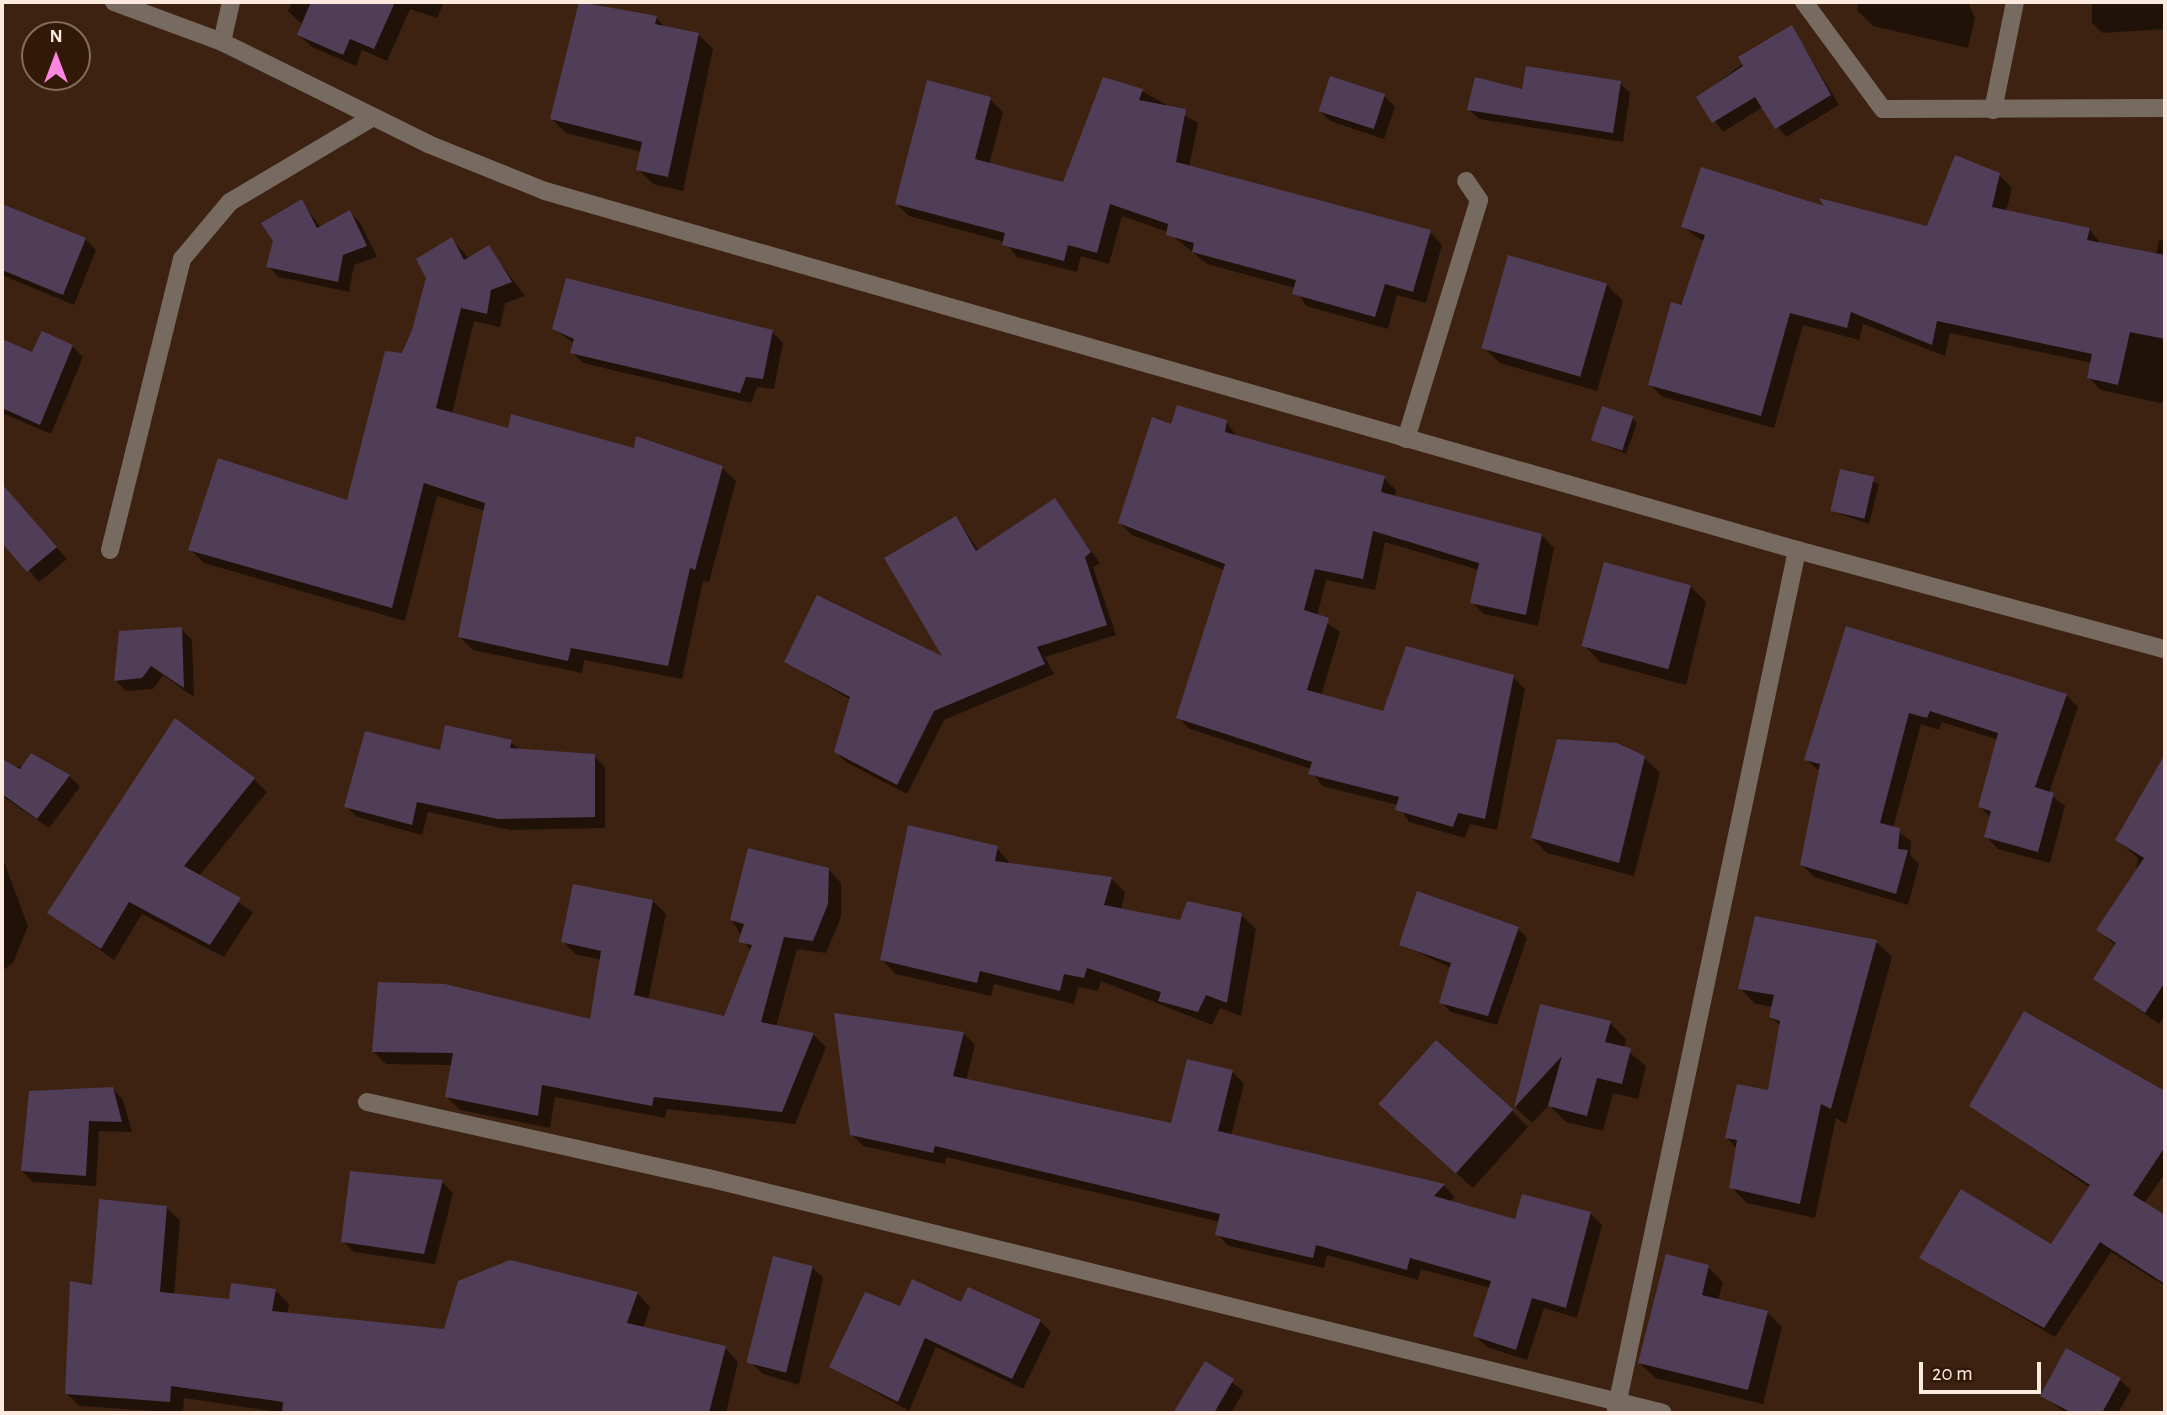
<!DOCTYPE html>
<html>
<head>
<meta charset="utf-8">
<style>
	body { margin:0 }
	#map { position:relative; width:2167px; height:1415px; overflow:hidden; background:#3d2211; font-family:"Alegreya Sans",sans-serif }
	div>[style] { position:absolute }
	.shadow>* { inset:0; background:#0007 }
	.building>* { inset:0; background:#503d57; transform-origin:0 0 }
	.minor>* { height:18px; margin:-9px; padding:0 9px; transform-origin:9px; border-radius:9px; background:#776b61 }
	span { translate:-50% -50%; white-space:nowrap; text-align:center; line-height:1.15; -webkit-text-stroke:6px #321907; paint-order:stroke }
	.frame { position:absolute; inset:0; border:4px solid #fceadf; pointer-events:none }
	.north { position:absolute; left:21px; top:21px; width:70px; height:70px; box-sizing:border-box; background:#321907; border:2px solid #836d5d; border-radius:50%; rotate:0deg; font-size:19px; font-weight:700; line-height:28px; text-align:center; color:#fceadf }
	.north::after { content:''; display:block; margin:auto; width:24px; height:32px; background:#fe85e0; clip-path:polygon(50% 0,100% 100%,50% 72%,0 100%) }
	.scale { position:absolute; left:1919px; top:1362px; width:122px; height:32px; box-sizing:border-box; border:4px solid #fceadf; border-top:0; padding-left:9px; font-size:21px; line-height:24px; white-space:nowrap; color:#fceadf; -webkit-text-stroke:5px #321907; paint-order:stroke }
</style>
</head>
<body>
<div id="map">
	<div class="shadow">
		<div style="clip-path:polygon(292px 2px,444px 2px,437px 18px,410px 9px,387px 61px,362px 50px,356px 66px,312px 47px,299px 35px,303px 25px,288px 11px)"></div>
		<div style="clip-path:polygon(581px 2px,656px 18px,666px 28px,699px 35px,713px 49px,683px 191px,653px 184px,638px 169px,642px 152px,566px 133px,552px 119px)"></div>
		<div style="clip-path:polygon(1859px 2px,1968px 2px,1975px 18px,1968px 48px,1873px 26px,1857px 10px)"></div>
		<div style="clip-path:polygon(2092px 2px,2165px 2px,2165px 29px,2103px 33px,2092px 23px)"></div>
		<div style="clip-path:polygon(1792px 27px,1839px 105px,1786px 137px,1763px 107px,1723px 132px,1698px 97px)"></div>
		<div style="clip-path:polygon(1620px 83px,1630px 93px,1623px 142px,1479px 119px,1469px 109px,1523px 91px)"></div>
		<div style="clip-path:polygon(1142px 91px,1198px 123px,1189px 168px,1430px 232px,1442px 245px,1426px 303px,1397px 295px,1388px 329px,1306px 306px,1295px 288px,1207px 264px,1168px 232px,1122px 216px,1109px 264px,1081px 256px,1077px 272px,1017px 257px,1005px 242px,909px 216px,897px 204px,990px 99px,1003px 112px,989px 165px,1064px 184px)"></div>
		<div style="clip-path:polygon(1384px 96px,1395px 107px,1384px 139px,1330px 121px,1319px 110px)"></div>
		<div style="clip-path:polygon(1999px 175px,2012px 188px,2006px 212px,2089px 229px,2101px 244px,2156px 255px,2159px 240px,2165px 241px,2165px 404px,2101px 390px,2088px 377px,2092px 363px,1950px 333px,1945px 356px,1863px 324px,1859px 340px,1803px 325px,1774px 428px,1663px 397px,1650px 385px,1704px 242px,1683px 227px,1828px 209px,1928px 228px)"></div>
		<div style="clip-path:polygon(301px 201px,321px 228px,350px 212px,360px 223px,377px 257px,354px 265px,349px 292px,279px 277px,268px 266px)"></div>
		<div style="clip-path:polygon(3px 206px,85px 239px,96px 250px,74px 305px,2px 275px)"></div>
		<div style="clip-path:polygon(452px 239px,469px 259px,488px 247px,525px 296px,505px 303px,500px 327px,474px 321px,452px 414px,509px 431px,722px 468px,736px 481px,709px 582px,703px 581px,682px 679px,584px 660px,582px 673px,473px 650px,459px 636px,485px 511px,437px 496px,405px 621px,204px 563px,190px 549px,349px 502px)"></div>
		<div style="clip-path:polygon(1607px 285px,1623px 301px,1597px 391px,1500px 363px,1483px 347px)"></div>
		<div style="clip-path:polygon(554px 329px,772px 332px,783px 343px,774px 389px,757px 387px,751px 403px,583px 363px,572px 352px,575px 344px)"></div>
		<div style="clip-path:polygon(2px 341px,33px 354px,72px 346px,83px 357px,51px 434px,2px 413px)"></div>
		<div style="clip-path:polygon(1632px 418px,1637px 423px,1626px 454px,1593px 440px)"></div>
		<div style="clip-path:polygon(1226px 422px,1238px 438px,1384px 478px,1396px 490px,1394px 498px,1542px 536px,1554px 548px,1538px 626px,1484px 614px,1472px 602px,1479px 570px,1385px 542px,1375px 590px,1326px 580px,1317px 616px,1340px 632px,1321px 696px,1384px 713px,1513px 677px,1525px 689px,1497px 830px,1470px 824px,1465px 838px,1409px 822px,1398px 805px,1322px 786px,1311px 769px,1190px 729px,1178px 717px,1225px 570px,1132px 535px,1120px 523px,1172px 426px)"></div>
		<div style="clip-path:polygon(1841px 471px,1879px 484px,1869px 524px,1831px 511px)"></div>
		<div style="clip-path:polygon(2px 485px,67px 559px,39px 582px,2px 540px)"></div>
		<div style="clip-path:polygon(1054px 501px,1100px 563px,1093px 567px,1116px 635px,1045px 657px,1054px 674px,944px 720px,907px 794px,846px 762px,836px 752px,851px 700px,786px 662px,946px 660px,956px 518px,979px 551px)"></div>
		<div style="clip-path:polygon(1690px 586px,1706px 602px,1686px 685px,1600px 662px,1584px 645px)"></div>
		<div style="clip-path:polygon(1847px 628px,2066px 695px,2078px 707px,2049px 793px,2065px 806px,2050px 863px,1998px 849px,1986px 836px,1991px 818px,1980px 807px,1998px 740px,1942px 722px,1939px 730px,1921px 724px,1893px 828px,1911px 841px,1910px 855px,1919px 864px,1908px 905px,1814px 877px,1802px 865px,1821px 772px,1806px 760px)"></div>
		<div style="clip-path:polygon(181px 629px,192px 640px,194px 697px,163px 675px,153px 689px,126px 691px,115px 680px)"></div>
		<div style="clip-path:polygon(511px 742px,520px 750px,594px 756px,605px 767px,605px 828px,510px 830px,428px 812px,422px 835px,357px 817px,346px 806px,441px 752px)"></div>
		<div style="clip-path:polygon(1644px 758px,1660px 773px,1634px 876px,1547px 853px,1532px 838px)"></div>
		<div style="clip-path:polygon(2165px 758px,2165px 1015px,2159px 1024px,2095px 979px,2116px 946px,2098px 930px,2136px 872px,2138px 858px,2117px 840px)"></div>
		<div style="clip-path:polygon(9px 765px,69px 776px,80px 787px,49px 828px,2px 796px,2px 774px)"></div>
		<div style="clip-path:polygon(254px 779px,267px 792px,199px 876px,253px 912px,224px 957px,142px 914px,114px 960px,49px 913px)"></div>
		<div style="clip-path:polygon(997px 848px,1011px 865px,1111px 878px,1125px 892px,1121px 910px,1181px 922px,1241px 915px,1256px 929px,1241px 1016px,1220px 1008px,1212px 1025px,1101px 981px,1098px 991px,1078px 987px,1074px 1004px,994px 984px,991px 996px,896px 974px,882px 960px)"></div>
		<div style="clip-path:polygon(2px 856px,28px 926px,13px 963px,2px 971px)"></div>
		<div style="clip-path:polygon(828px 869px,841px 883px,841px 917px,826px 953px,797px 949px,776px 1027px,813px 1034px,826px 1047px,795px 1124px,667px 1109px,665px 1118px,555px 1097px,550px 1128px,460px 1110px,447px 1097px,452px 1065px,386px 1064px,373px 1051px,592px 1021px,601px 960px,575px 954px,563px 941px,653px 901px,666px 914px,648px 1000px,725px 1018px,751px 952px,732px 920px)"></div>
		<div style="clip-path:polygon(1518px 929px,1527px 938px,1497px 1025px,1451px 1012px,1441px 1002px,1451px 968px,1401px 944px)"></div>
		<div style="clip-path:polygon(1876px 942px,1892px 957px,1846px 1124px,1836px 1118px,1815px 1218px,1747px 1203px,1731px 1187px,1737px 1149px,1727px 1138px,1769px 1092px,1781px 1026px,1771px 1017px,1773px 1007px,1755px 1004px,1740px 988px)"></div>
		<div style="clip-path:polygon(1542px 1006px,1610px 1023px,1626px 1039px,1624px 1048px,1646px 1066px,1638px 1099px,1613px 1093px,1603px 1131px,1566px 1122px,1549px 1105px,1532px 1123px,1516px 1108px)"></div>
		<div style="clip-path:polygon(2025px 1013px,2165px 1093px,2165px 1173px,2144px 1204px,2165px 1217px,2165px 1286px,2111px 1252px,2055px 1337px,1921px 1257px,2052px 1247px,2090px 1188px,1971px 1105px)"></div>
		<div style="clip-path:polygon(836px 1015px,964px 1034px,975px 1045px,966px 1081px,1172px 1125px,1189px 1061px,1233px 1072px,1244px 1084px,1231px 1136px,1444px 1186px,1455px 1197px,1450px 1202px,1516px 1221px,1590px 1213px,1602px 1225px,1577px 1318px,1544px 1308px,1527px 1360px,1487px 1347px,1475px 1336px,1490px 1288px,1421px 1269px,1418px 1280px,1327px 1255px,1324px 1268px,1229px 1246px,1217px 1234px,1220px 1222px,946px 1157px,945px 1164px,863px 1146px,852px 1134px)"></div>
		<div style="clip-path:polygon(112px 1088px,123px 1100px,132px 1132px,99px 1131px,96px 1186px,33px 1182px,22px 1171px)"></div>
		<div style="clip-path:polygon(1512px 1111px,1528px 1127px,1473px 1188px,1397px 1119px)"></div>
		<div style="clip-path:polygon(442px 1182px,453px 1193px,435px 1264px,354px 1252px,343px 1241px)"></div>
		<div style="clip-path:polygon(166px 1207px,180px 1221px,174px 1295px,230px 1301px,275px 1290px,289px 1304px,287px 1315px,445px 1331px,637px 1293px,650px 1307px,643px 1329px,725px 1348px,738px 1362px,726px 1413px,285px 1413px,184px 1398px,183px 1413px,80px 1406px,66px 1393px,94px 1287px)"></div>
		<div style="clip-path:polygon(812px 1267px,823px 1278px,799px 1385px,763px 1374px,752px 1363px)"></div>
		<div style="clip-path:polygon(1708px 1267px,1723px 1282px,1718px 1300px,1767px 1312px,1782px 1327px,1763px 1404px,1655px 1378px,1640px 1363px)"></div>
		<div style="clip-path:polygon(962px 1305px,1040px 1321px,1051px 1332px,1023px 1389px,936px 1347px,909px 1411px,831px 1367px,901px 1309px)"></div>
		<div style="clip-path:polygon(1206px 1364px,1244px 1391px,1231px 1413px,1175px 1413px)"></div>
		<div style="clip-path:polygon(2120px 1380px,2131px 1390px,2118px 1413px,2066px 1413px,2042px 1395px)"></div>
	</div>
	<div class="building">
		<div style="clip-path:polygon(311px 2px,395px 2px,374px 49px,350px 39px,343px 55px,297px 35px)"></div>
		<div style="clip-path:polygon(579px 2px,657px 16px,655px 24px,699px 33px,668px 177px,636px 170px,642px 142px,550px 119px)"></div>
		<div style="clip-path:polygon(1792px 25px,1831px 95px,1775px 129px,1755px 97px,1712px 123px,1696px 97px,1743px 66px,1738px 57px)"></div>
		<div style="clip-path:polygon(1526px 66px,1621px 81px,1613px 133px,1467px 110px,1475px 77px,1522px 89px)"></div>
		<div style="left:1330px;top:76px;width:58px;height:37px;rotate:18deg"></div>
		<div style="clip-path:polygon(1103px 77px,1143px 89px,1139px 100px,1186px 109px,1176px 162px,1431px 230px,1413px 292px,1385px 284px,1375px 317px,1292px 294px,1296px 280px,1192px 252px,1194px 243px,1166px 235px,1168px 224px,1110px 204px,1097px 253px,1068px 245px,1064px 261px,1002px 245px,1005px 233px,895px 204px,927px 80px,991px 97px,975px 159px,1063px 182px)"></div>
		<div style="clip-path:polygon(1955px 155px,2000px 173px,1992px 207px,2090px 228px,2087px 240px,2165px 255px,2165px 339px,2130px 332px,2118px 385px,2087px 378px,2092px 354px,1937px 321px,1932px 345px,1851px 312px,1847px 328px,1790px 313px,1761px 416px,1648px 385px,1671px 302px,1681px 305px,1705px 235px,1681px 227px,1701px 167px,1824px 206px,1819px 198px,1927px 226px)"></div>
		<div style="clip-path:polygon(302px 199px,317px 228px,350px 210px,367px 246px,343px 255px,338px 282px,266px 267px,273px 241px,261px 223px)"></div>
		<div style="clip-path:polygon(2px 204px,86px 238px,63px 295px,2px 270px)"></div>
		<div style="clip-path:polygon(452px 237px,464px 260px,489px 245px,512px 282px,491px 290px,487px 314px,461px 308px,436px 408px,508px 428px,511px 414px,634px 448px,636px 436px,723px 466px,695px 570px,690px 568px,668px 666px,571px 648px,568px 661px,458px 637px,485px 503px,424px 483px,392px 608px,188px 550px,218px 458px,347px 500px,385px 351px,402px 353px,412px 330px,426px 278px,416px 259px)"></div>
		<div style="left:1508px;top:255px;width:103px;height:97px;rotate:16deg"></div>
		<div style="clip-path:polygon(566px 278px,773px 330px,763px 379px,746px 377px,740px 393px,570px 353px,574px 339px,552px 329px)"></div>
		<div style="clip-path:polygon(42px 331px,73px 345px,40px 425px,2px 408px,2px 339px,32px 352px)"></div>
		<div style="clip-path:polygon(1177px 405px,1227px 420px,1225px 432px,1385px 476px,1381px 492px,1542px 534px,1526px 615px,1470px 603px,1479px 563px,1373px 531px,1363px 579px,1315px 569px,1304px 610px,1329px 618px,1307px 690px,1383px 711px,1406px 646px,1514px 675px,1485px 819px,1458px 813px,1453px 827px,1395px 810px,1399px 797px,1308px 774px,1312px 762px,1176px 718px,1225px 564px,1118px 523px,1152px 417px,1171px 424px)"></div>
		<div style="left:1602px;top:406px;width:33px;height:36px;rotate:18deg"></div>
		<div style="left:1840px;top:469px;width:35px;height:43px;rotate:13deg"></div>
		<div style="clip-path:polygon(2px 484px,57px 547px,27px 572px,2px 543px)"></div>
		<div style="clip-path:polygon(1055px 498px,1091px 552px,1085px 557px,1107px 625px,1037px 647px,1045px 664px,934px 711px,897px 785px,834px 752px,850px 697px,784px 662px,817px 595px,942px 656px,884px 558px,956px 516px,976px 551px)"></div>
		<div style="left:1604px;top:562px;width:90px;height:87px;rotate:15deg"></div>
		<div style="clip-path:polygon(1846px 626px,2067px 694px,2035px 787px,2054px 793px,2038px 852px,1984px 837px,1991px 811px,1978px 807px,1998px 733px,1930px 711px,1927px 718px,1909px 713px,1880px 823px,1900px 828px,1898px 849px,1908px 850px,1896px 894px,1800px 865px,1820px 764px,1804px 760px)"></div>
		<div style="clip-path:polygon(182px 627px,184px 688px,151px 666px,142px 678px,114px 681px,119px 631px)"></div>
		<div style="clip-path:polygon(175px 718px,255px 778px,184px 866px,241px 898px,210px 945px,129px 902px,101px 949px,47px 913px)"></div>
		<div style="clip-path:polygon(445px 725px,512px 740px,510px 748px,595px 754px,595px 817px,498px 819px,417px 802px,412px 825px,344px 807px,365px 731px,440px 750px)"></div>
		<div style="clip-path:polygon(1557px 739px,1617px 743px,1645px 756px,1619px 863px,1531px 838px)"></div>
		<div style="clip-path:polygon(31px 753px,70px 775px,37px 819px,2px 794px,2px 759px,20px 769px)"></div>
		<div style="clip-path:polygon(2165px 754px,2165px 982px,2145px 1013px,2093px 979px,2116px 943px,2096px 930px,2144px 858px,2115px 840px)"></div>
		<div style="clip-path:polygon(908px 825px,998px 846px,995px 861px,1112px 877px,1104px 905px,1180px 920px,1187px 901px,1242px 913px,1227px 1003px,1206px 995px,1198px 1012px,1158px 1001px,1161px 992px,1087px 968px,1084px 978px,1064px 974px,1060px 991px,980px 971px,977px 983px,880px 960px)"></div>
		<div style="clip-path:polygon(748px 848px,829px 868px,828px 904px,813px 941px,784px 937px,761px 1022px,814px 1033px,782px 1112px,654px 1097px,652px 1106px,542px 1085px,538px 1116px,445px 1097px,453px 1053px,372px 1052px,378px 982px,445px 984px,590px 1019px,601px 951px,561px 942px,573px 884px,653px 900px,634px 995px,724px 1016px,752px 945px,738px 942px,744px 924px,730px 920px)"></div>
		<div style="clip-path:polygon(1417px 891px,1519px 927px,1488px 1016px,1439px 1003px,1451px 963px,1399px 945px)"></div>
		<div style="clip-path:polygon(1755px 916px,1877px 940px,1831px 1109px,1821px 1104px,1800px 1204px,1729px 1188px,1737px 1140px,1725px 1138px,1737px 1084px,1768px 1090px,1780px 1021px,1769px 1017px,1774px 995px,1738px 989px)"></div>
		<div style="clip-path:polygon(1540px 1004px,1611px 1021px,1605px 1042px,1631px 1048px,1622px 1084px,1597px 1078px,1587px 1116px,1548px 1106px,1562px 1056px,1514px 1108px)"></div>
		<div style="clip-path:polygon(2024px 1011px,2165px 1091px,2165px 1147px,2133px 1195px,2165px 1215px,2165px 1284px,2100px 1242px,2044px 1328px,1919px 1258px,1961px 1189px,2051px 1244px,2090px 1185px,1969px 1106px)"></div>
		<div style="clip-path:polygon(834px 1013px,964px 1032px,953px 1076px,1171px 1123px,1187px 1059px,1233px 1070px,1218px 1131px,1445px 1184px,1434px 1196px,1515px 1219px,1522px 1194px,1591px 1212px,1566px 1308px,1532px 1298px,1516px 1350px,1473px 1336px,1491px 1281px,1410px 1258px,1407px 1270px,1316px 1245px,1313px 1258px,1215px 1235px,1220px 1214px,935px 1146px,933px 1153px,850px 1135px)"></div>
		<div style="left:1436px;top:1040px;width:104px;height:86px;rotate:42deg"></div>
		<div style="clip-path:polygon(113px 1087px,122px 1122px,89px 1121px,86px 1176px,21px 1171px,29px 1091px)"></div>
		<div style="clip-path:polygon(350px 1171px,443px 1180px,424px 1254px,341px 1242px)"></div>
		<div style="clip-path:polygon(99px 1199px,167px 1206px,160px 1292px,229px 1299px,231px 1283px,276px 1289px,272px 1311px,444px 1329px,458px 1281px,510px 1260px,638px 1292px,627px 1323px,726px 1346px,709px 1413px,282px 1413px,283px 1402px,171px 1386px,170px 1402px,65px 1394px,70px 1281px,92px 1285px)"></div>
		<div style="clip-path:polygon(1666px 1254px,1709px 1265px,1702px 1295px,1768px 1311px,1748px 1390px,1638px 1363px)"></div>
		<div style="left:773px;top:1256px;width:41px;height:110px;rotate:14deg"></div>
		<div style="clip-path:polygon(912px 1279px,961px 1302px,968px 1287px,1041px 1320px,1012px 1379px,925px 1338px,898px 1402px,829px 1367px,865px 1292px,900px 1306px)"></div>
		<div style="clip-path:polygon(2066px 1348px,2121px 1378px,2102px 1413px,2072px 1413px,2040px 1396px)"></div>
		<div style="clip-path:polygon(1205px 1361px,1234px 1379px,1214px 1413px,1173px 1413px)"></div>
	</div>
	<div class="minor">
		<div style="left:114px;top:2px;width:115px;rotate:20.3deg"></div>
		<div style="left:222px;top:42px;width:230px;rotate:26.3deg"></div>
		<div style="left:428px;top:144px;width:126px;rotate:21.9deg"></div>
		<div style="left:545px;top:191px;width:1302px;rotate:16deg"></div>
		<div style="left:1797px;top:550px;width:381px;rotate:15.1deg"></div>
		<div style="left:1804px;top:2px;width:133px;rotate:53.6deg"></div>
		<div style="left:1883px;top:109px;width:282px;rotate:-0.2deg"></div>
		<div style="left:222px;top:42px;width:41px;rotate:-77.3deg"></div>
		<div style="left:1993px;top:110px;width:110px;rotate:-78.5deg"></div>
		<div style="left:1406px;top:439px;width:250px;rotate:-73deg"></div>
		<div style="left:1479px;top:200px;width:23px;rotate:-124deg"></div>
		<div style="left:110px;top:550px;width:300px;rotate:-76.1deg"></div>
		<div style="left:182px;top:259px;width:75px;rotate:-49.9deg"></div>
		<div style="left:230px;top:202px;width:166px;rotate:-30.7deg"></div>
		<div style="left:367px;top:1102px;width:349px;rotate:12.6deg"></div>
		<div style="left:708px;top:1178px;width:983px;rotate:13.82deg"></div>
		<div style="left:1616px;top:1410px;width:879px;rotate:-78.11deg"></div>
	</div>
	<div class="frame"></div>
	<div class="north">N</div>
	<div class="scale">20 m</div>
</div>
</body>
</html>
